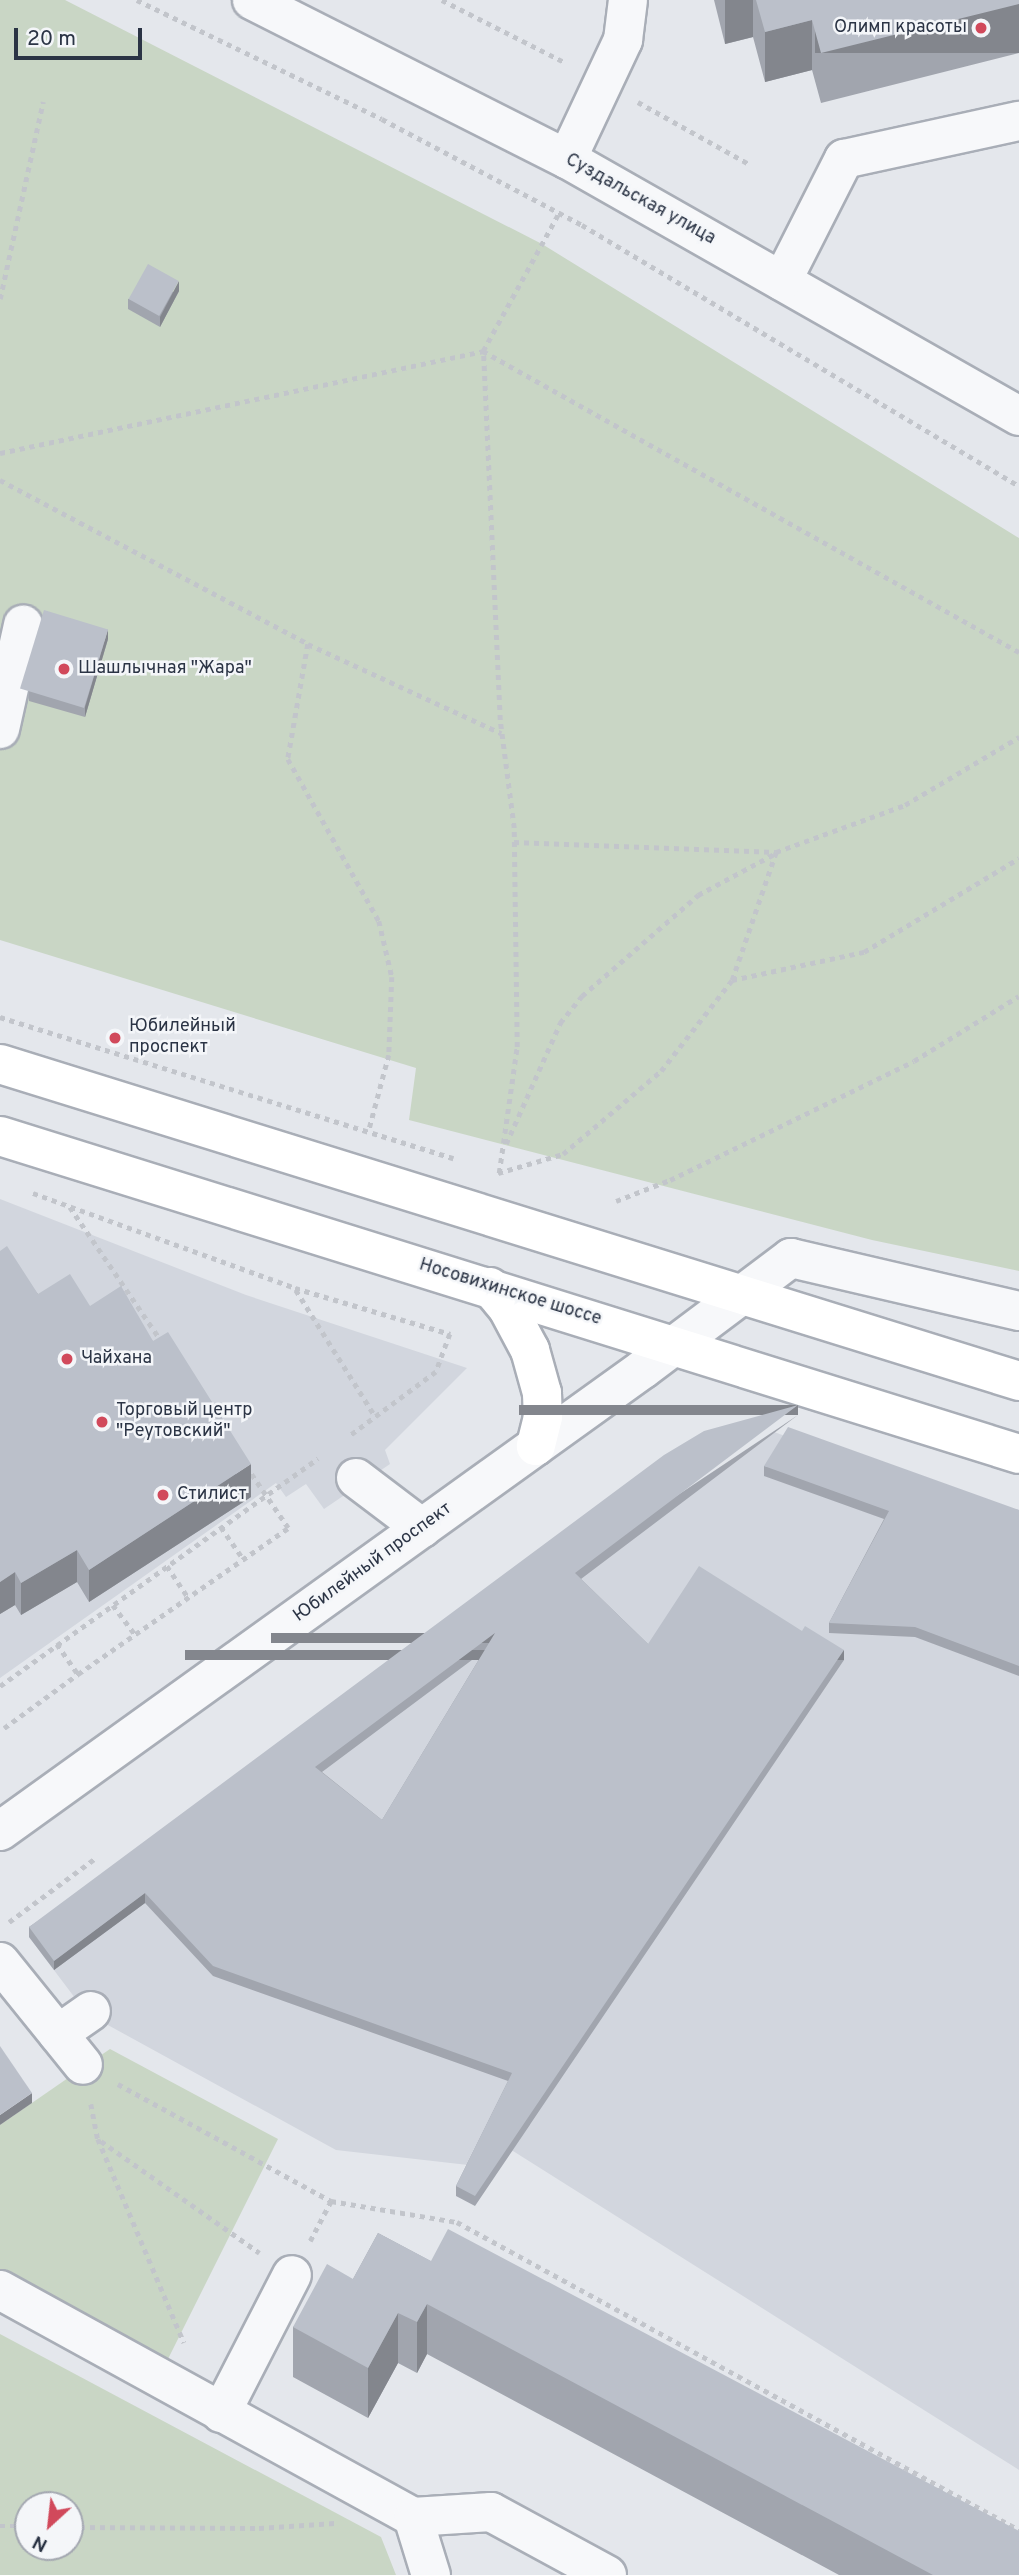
<!DOCTYPE html>
<html>
<head>
<meta charset="utf-8">
<style>
	body { margin:0 }
	#map { position:relative; width:1019px; height:2575px; overflow:hidden; background:#e4e7ec; font-family:Overpass,sans-serif }
	div>[style] { position:absolute }
	.built>* { inset:0; background:#d2d6de }
	.green>* { inset:0; background:#c9d6c5 }
	.path>* { height:4.5px; margin-top:-2.25px; transform-origin:0; background:repeating-linear-gradient(90deg,#c2c5cb 0 5px,transparent 0 10px) }
	.roads { filter:drop-shadow(2px 0 #a9aeb7) drop-shadow(-2px 0 #a9aeb7) drop-shadow(0 2px #a9aeb7) drop-shadow(0 -2px #a9aeb7) }
	.minor>* { height:38px; margin:-19px; padding:0 19px; transform-origin:19px; border-radius:19px; background:#f7f8fa }
	.major>* { height:38px; margin:-19px; padding:0 19px; transform-origin:19px; border-radius:19px; background:#fff }
	.wall>* { inset:0; background:#a1a5ae }
	.shaded-wall>* { inset:0; background:#83868d; transform-origin:0 0 }
	.building>* { inset:0; background:#bbc0ca; transform-origin:0 0 }
	.dots>* { width:19px; height:19px; translate:-50% -50%; box-sizing:border-box; border:4px solid #f4f6f9; border-radius:50% }
	span { translate:-50% -50%; white-space:nowrap; text-align:center; line-height:1.15; -webkit-text-stroke:5px #f4f6f9; paint-order:stroke }
	.poi-label { font-size:18px; color:#2b3445 }
	.right { translate:-100% -50%; text-align:right }
	.left { translate:0 -50%; text-align:left }
	.street-label { font-size:18px; color:#2b3445 }
	.north { position:absolute; left:14px; top:2491px; width:70px; height:70px; box-sizing:border-box; background:#f4f6f9; border:2px solid #a4a8b1; border-radius:50%; rotate:207deg; font-size:19px; font-weight:700; line-height:28px; text-align:center; color:#2b3445 }
	.north::after { content:''; display:block; margin:auto; width:24px; height:32px; background:#d1495b; clip-path:polygon(50% 0,100% 100%,50% 72%,0 100%) }
	.scale { position:absolute; left:14px; top:28px; width:128px; height:32px; box-sizing:border-box; border:4px solid #2b3445; border-top:0; padding-left:9px; font-size:21px; line-height:24px; white-space:nowrap; color:#2b3445; -webkit-text-stroke:5px #f4f6f9; paint-order:stroke }
</style>
</head>
<body>
<div id="map">
	<div class="built">
		<div style="clip-path:polygon(0 1199px,246px 1295px,467px 1368px,385px 1450px,390px 1464px,324px 1509px,306px 1484px,286px 1497px,276px 1483px,0 1678px)"></div>
		<div style="clip-path:polygon(774px 1432px,1019px 1520px,1019px 2470px,513px 2151px,477px 2166px,336px 2150px,106px 2024px,75px 1998px,29px 1937px)"></div>
	</div>
	<div class="green">
		<div style="clip-path:polygon(0 0,65px 0,542px 244px,1019px 538px,1019px 1271px,872px 1240px,409px 1120px,416px 1068px,0 940px)"></div>
		<div style="clip-path:polygon(110px 2049px,278px 2139px,167px 2361px,0 2269px,0 2125px)"></div>
		<div style="clip-path:polygon(evenodd,0 2334px,381px 2537px,396px 2575px,0 2575px,0 2334px,28px 2505px,70px 2505px,70px 2547px,28px 2547px,28px 2505px)"></div>
	</div>
	<div class="path">
		<div style="left:137px;top:0;width:272px;rotate:25.9deg"></div>
		<div style="left:382px;top:119px;width:226px;rotate:27.9deg"></div>
		<div style="left:582px;top:225px;width:509px;rotate:30.85deg"></div>
		<div style="left:442px;top:0;width:139px;rotate:26.9deg"></div>
		<div style="left:638px;top:102px;width:127px;rotate:29.2deg"></div>
		<div style="left:0;top:299px;width:202px;rotate:-77.7deg"></div>
		<div style="left:0;top:453px;width:494px;rotate:-11.9deg"></div>
		<div style="left:483px;top:351px;width:615px;rotate:29.32deg"></div>
		<div style="left:0;top:480px;width:349px;rotate:28deg"></div>
		<div style="left:308px;top:644px;width:213px;rotate:24.8deg"></div>
		<div style="left:308px;top:644px;width:117px;rotate:99.9deg"></div>
		<div style="left:288px;top:759px;width:186px;rotate:60.7deg"></div>
		<div style="left:379px;top:921px;width:57px;rotate:76.9deg"></div>
		<div style="left:392px;top:977px;width:78px;rotate:92.2deg"></div>
		<div style="left:389px;top:1055px;width:78px;rotate:104.9deg"></div>
		<div style="left:514px;top:842px;width:262px;rotate:2.2deg"></div>
		<div style="left:776px;top:852px;width:137px;rotate:-20deg"></div>
		<div style="left:905px;top:805px;width:133px;rotate:-30.8deg"></div>
		<div style="left:732px;top:980px;width:135px;rotate:-12deg"></div>
		<div style="left:864px;top:952px;width:181px;rotate:-31.2deg"></div>
		<div style="left:0;top:1017px;width:475px;rotate:17.3deg"></div>
		<div style="left:506px;top:1144px;width:133px;rotate:-65.9deg"></div>
		<div style="left:560px;top:1023px;width:35px;rotate:-51deg"></div>
		<div style="left:582px;top:996px;width:154px;rotate:-41deg"></div>
		<div style="left:698px;top:895px;width:86px;rotate:-28.3deg"></div>
		<div style="left:498px;top:1173px;width:68px;rotate:-16.3deg"></div>
		<div style="left:563px;top:1154px;width:128px;rotate:-40.3deg"></div>
		<div style="left:661px;top:1071px;width:115px;rotate:-52deg"></div>
		<div style="left:732px;top:980px;width:135px;rotate:-71deg"></div>
		<div style="left:499px;top:1173px;width:127px;rotate:-81.9deg"></div>
		<div style="left:517px;top:1047px;width:219px;rotate:-90.8deg"></div>
		<div style="left:514px;top:828px;width:109px;rotate:-97.4deg"></div>
		<div style="left:500px;top:720px;width:369px;rotate:-92.6deg"></div>
		<div style="left:483px;top:351px;width:158px;rotate:-61.2deg"></div>
		<div style="left:33px;top:1193px;width:279px;rotate:19.9deg"></div>
		<div style="left:295px;top:1288px;width:162px;rotate:16.5deg"></div>
		<div style="left:450px;top:1334px;width:40px;rotate:110.2deg"></div>
		<div style="left:436px;top:1372px;width:109px;rotate:143.5deg"></div>
		<div style="left:616px;top:1201px;width:58px;rotate:-21.3deg"></div>
		<div style="left:670px;top:1180px;width:271px;rotate:-26deg"></div>
		<div style="left:914px;top:1061px;width:123px;rotate:-31.8deg"></div>
		<div style="left:70px;top:1207px;width:163px;rotate:55.7deg"></div>
		<div style="left:296px;top:1290px;width:149px;rotate:57.9deg"></div>
		<div style="left:221px;top:1527px;width:39px;rotate:55deg"></div>
		<div style="left:167px;top:1566px;width:37px;rotate:56deg"></div>
		<div style="left:113px;top:1605px;width:36px;rotate:53deg"></div>
		<div style="left:57px;top:1644px;width:37px;rotate:55deg"></div>
		<div style="left:78px;top:1674px;width:256px;rotate:-34.8deg"></div>
		<div style="left:288px;top:1528px;width:73px;rotate:-124.3deg"></div>
		<div style="left:0;top:1686px;width:391px;rotate:-35.6deg"></div>
		<div style="left:4px;top:1728px;width:92px;rotate:-36.1deg"></div>
		<div style="left:9px;top:1922px;width:106px;rotate:-36.5deg"></div>
		<div style="left:118px;top:2084px;width:243px;rotate:28.8deg"></div>
		<div style="left:331px;top:2201px;width:128px;rotate:9.5deg"></div>
		<div style="left:457px;top:2222px;width:641px;rotate:28.72deg"></div>
		<div style="left:91px;top:2104px;width:36px;rotate:79deg"></div>
		<div style="left:98px;top:2139px;width:221px;rotate:67.1deg"></div>
		<div style="left:101px;top:2141px;width:194px;rotate:35.2deg"></div>
		<div style="left:310px;top:2241px;width:45px;rotate:-62.3deg"></div>
		<div style="left:0;top:2526px;width:28px"></div>
		<div style="left:70px;top:2527px;width:189px;rotate:0.3deg"></div>
		<div style="left:259px;top:2528px;width:76px;rotate:-3.8deg"></div>
	</div>
	<div class="roads">
		<div class="minor">
			<div style="left:252px;top:0;width:353px;rotate:26.8deg"></div>
			<div style="left:567px;top:159px;width:520px;rotate:29.62deg"></div>
			<div style="left:567px;top:159px;width:132px;rotate:-64.8deg"></div>
			<div style="left:623px;top:40px;width:40px;rotate:-82.9deg"></div>
			<div style="left:782px;top:281px;width:137px;rotate:-63.1deg"></div>
			<div style="left:844px;top:159px;width:179px;rotate:-12.3deg"></div>
			<div style="left:0;top:729px;width:107px;rotate:-77.5deg"></div>
			<div style="left:356px;top:1478px;width:83px;rotate:37.1deg"></div>
			<div style="left:0;top:1831px;width:792px;rotate:-35.7deg"></div>
			<div style="left:643px;top:1369px;width:185px;rotate:-36.9deg"></div>
			<div style="left:791px;top:1258px;width:234px;rotate:13.1deg"></div>
			<div style="left:0;top:1962px;width:132px;rotate:51.1deg"></div>
			<div style="left:58px;top:2034px;width:40px;rotate:-34.9deg"></div>
			<div style="left:0;top:2290px;width:471px;rotate:28.8deg"></div>
			<div style="left:413px;top:2517px;width:78px;rotate:-3.7deg"></div>
			<div style="left:491px;top:2512px;width:132px;rotate:28.5deg"></div>
			<div style="left:221px;top:2413px;width:155px;rotate:-62.8deg"></div>
			<div style="left:413px;top:2517px;width:61px;rotate:72.8deg"></div>
		</div>
		<div class="major">
			<div style="left:0;top:1064px;width:1067px;rotate:17.28deg"></div>
			<div style="left:0;top:1136px;width:1067px;rotate:17.33deg"></div>
			<div style="left:490px;top:1287px;width:26px;rotate:50deg"></div>
			<div style="left:507px;top:1307px;width:49px;rotate:61.9deg"></div>
			<div style="left:530px;top:1350px;width:45px;rotate:74.4deg"></div>
			<div style="left:542px;top:1393px;width:24px;rotate:88deg"></div>
			<div style="left:543px;top:1417px;width:30px;rotate:104deg"></div>
		</div>
	</div>
	<div class="wall">
		<div style="clip-path:polygon(714px 0,1019px 0,1019px 53px,821px 103px,812px 70px,765px 82px,753px 37px,725px 44px)"></div>
		<div style="clip-path:polygon(179px 291px,160px 327px,128px 309px,128px 299px)"></div>
		<div style="clip-path:polygon(108px 639px,85px 717px,29px 701px,29px 691px)"></div>
		<div style="clip-path:polygon(0 1251px,38px 1294px,90px 1306px,153px 1341px,251px 1497px,89px 1602px,77px 1582px,21px 1615px,15px 1605px,0 1614px)"></div>
		<div style="clip-path:polygon(evenodd,798px 1415px,581px 1579px,648px 1644px,844px 1660px,475px 2206px,456px 2196px,456px 2186px,508px 2081px,213px 1976px,145px 1903px,54px 1970px,29px 1937px,29px 1927px,798px 1415px,484px 1651px,382px 1820px,322px 1772px,484px 1651px)"></div>
		<div style="clip-path:polygon(764px 1466px,1019px 1510px,1019px 1676px,915px 1637px,829px 1633px,829px 1623px,884px 1519px,764px 1476px)"></div>
		<div style="clip-path:polygon(378px 2233px,1019px 2575px,839px 2575px,427px 2354px,417px 2373px,398px 2363px,368px 2418px,293px 2377px,293px 2327px,353px 2279px)"></div>
	</div>
	<div class="shaded-wall">
		<div style="clip-path:polygon(725px 0,753px 0,753px 37px,725px 44px)"></div>
		<div style="left:1019px;top:4px;width:49px;height:204px;rotate:90deg"></div>
		<div style="clip-path:polygon(812px 20px,812px 70px,765px 82px,765px 32px)"></div>
		<div style="clip-path:polygon(179px 281px,179px 291px,160px 327px,160px 317px)"></div>
		<div style="clip-path:polygon(108px 629px,108px 639px,85px 717px,85px 707px)"></div>
		<div style="left:798px;top:1405px;width:10px;height:279px;rotate:90deg"></div>
		<div style="clip-path:polygon(251px 1464px,251px 1497px,89px 1602px,89px 1570px)"></div>
		<div style="clip-path:polygon(77px 1550px,77px 1582px,21px 1615px,21px 1583px)"></div>
		<div style="clip-path:polygon(15px 1572px,15px 1605px,0 1614px,0 1582px)"></div>
		<div style="left:495px;top:1633px;width:10px;height:224px;rotate:90deg"></div>
		<div style="left:844px;top:1650px;width:10px;height:659px;rotate:90deg"></div>
		<div style="clip-path:polygon(145px 1893px,145px 1903px,54px 1970px,54px 1961px)"></div>
		<div style="clip-path:polygon(32px 2093px,32px 2103px,0 2125px,0 2115px)"></div>
		<div style="clip-path:polygon(427px 2304px,427px 2354px,417px 2373px,417px 2322px)"></div>
		<div style="clip-path:polygon(398px 2313px,398px 2363px,368px 2418px,368px 2368px)"></div>
	</div>
	<div class="building">
		<div style="clip-path:polygon(756px 0,1019px 0,1019px 4px,821px 53px,812px 20px,765px 32px)"></div>
		<div style="left:148px;top:264px;width:35px;height:40px;rotate:29deg"></div>
		<div style="left:44px;top:610px;width:67px;height:82px;rotate:17deg"></div>
		<div style="clip-path:polygon(7px 1246px,38px 1294px,70px 1274px,90px 1306px,121px 1286px,153px 1341px,168px 1332px,251px 1464px,89px 1570px,77px 1550px,21px 1583px,15px 1572px,0 1582px,0 1251px)"></div>
		<div style="clip-path:polygon(evenodd,798px 1405px,575px 1573px,648px 1644px,699px 1566px,802px 1631px,805px 1626px,844px 1650px,475px 2196px,456px 2186px,512px 2073px,213px 1966px,145px 1893px,54px 1961px,29px 1927px,664px 1455px,704px 1431px,798px 1405px,495px 1633px,382px 1820px,315px 1767px,495px 1633px)"></div>
		<div style="clip-path:polygon(788px 1427px,1019px 1510px,1019px 1666px,915px 1627px,829px 1623px,889px 1511px,764px 1466px)"></div>
		<div style="clip-path:polygon(0 2046px,32px 2093px,0 2115px)"></div>
		<div style="clip-path:polygon(448px 2229px,1019px 2531px,1019px 2575px,933px 2575px,427px 2304px,417px 2322px,398px 2313px,368px 2368px,293px 2327px,327px 2264px,353px 2279px,378px 2233px,431px 2261px)"></div>
	</div>
	<div class="dots">
		<div style="left:981px;top:28px;background:#d1495b"></div>
		<div style="left:64px;top:669px;background:#d1495b"></div>
		<div style="left:115px;top:1038px;background:#d1495b"></div>
		<div style="left:67px;top:1359px;background:#d1495b"></div>
		<div style="left:102px;top:1422px;background:#d1495b"></div>
		<div style="left:163px;top:1495px;background:#d1495b"></div>
	</div>
	<div class="poi-label">
		<span class="right" style="left:967px;top:28px">Олимп красоты</span>
		<span class="left" style="left:78px;top:669px">Шашлычная "Жара"</span>
		<span class="left" style="left:129px;top:1038px">Юбилейный<br>проспект</span>
		<span class="left" style="left:81px;top:1359px">Чайхана</span>
		<span class="left" style="left:116px;top:1422px">Торговый центр<br>"Реутовский"</span>
		<span class="left" style="left:177px;top:1495px">Стилист</span>
	</div>
	<div class="street-label">
		<span style="left:640px;top:200px;rotate:29deg">Суздальская улица</span>
		<span style="left:510px;top:1293px;rotate:17deg">Носовихинское шоссе</span>
		<span style="left:373px;top:1563px;rotate:-36deg">Юбилейный проспект</span>
	</div>
	<div class="north">N</div>
	<div class="scale">20 m</div>
</div>
</body>
</html>
